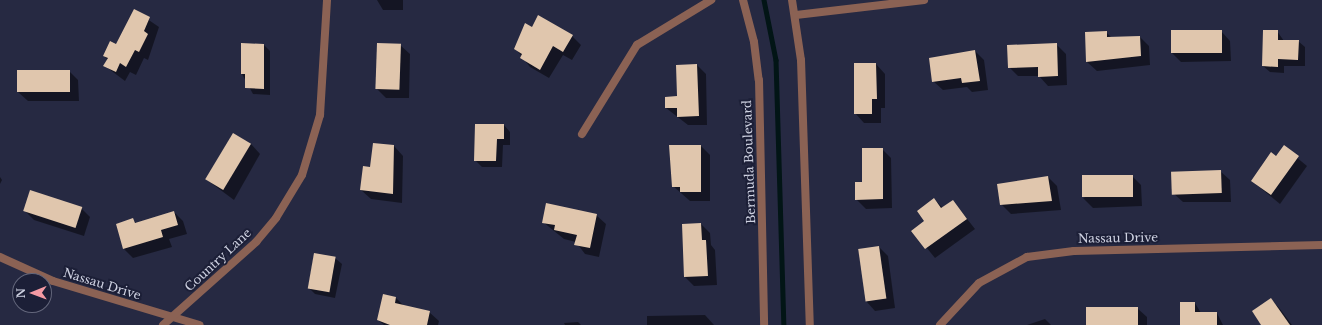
<!DOCTYPE html>
<html>
<head>
<meta charset="utf-8">
<style>
	body { margin:0 }
	#map { position:relative; width:1322px; height:325px; overflow:hidden; background:#262942; font-family:"Libre Baskerville",serif }
	div>[style] { position:absolute }
	.shadow>* { inset:0; background:#0007 }
	.stream>* { height:4.5px; margin:-2.25px; padding:0 2.25px; transform-origin:2.25px; border-radius:2.25px; background:#021516 }
	.building>* { inset:0; background:#e0c6ad; transform-origin:0 0 }
	.street>* { height:8px; margin:-4px; padding:0 4px; transform-origin:4px; border-radius:4px; background:#8b6254 }
	span { translate:-50% -50%; white-space:nowrap; text-align:center; line-height:1.15; -webkit-text-stroke:4px #1c1f37; paint-order:stroke }
	.street-label { font-size:12px; color:#ced1e1 }
	.north { position:absolute; left:12px; top:273px; width:40px; height:40px; box-sizing:border-box; background:#1c1f37; border:1px solid #63667b; border-radius:50%; rotate:269deg; font-size:11px; font-weight:700; line-height:16px; text-align:center; color:#ced1e1 }
	.north::after { content:''; display:block; margin:auto; width:14px; height:18px; background:#f49aa4; clip-path:polygon(50% 0,100% 100%,50% 72%,0 100%) }
</style>
</head>
<body>
<div id="map">
	<div class="shadow">
		<div style="clip-path:polygon(377px 0,403px 0,403px 10px,383px 10px)"></div>
		<div style="clip-path:polygon(134px 10px,159px 27px,148px 60px,144px 58px,136px 75px,130px 72px,125px 81px,105px 66px,108px 60px,104px 56px,116px 46px)"></div>
		<div style="clip-path:polygon(532px 29px,572px 36px,581px 45px,572px 60px,563px 55px,549px 78px,530px 67px,516px 49px)"></div>
		<div style="clip-path:polygon(1221px 31px,1230px 41px,1231px 61px,1181px 62px,1172px 53px)"></div>
		<div style="clip-path:polygon(1277px 31px,1284px 41px,1298px 41px,1305px 47px,1305px 66px,1284px 66px,1284px 73px,1270px 72px,1263px 66px)"></div>
		<div style="clip-path:polygon(1106px 32px,1112px 38px,1140px 37px,1149px 46px,1150px 65px,1097px 71px,1087px 62px)"></div>
		<div style="clip-path:polygon(1056px 44px,1066px 54px,1067px 85px,1048px 86px,1039px 76px,1018px 76px,1009px 67px)"></div>
		<div style="clip-path:polygon(264px 45px,270px 51px,270px 95px,253px 94px,242px 74px)"></div>
		<div style="clip-path:polygon(400px 45px,410px 54px,409px 98px,386px 98px,377px 89px)"></div>
		<div style="clip-path:polygon(975px 51px,984px 60px,988px 90px,972px 92px,967px 87px,943px 90px,933px 81px)"></div>
		<div style="clip-path:polygon(876px 64px,885px 74px,885px 108px,881px 108px,881px 123px,864px 123px,855px 113px)"></div>
		<div style="clip-path:polygon(697px 65px,706px 74px,707px 125px,688px 125px,666px 108px,678px 97px)"></div>
		<div style="clip-path:polygon(69px 71px,78px 80px,79px 101px,28px 101px,18px 92px)"></div>
		<div style="clip-path:polygon(504px 125px,510px 132px,510px 145px,503px 145px,502px 167px,482px 167px,475px 160px)"></div>
		<div style="clip-path:polygon(251px 144px,260px 154px,234px 200px,207px 180px)"></div>
		<div style="clip-path:polygon(394px 146px,403px 156px,402px 203px,371px 199px,361px 190px)"></div>
		<div style="clip-path:polygon(670px 146px,701px 146px,710px 155px,710px 201px,690px 201px,673px 186px)"></div>
		<div style="clip-path:polygon(1284px 147px,1307px 166px,1280px 204px,1252px 181px)"></div>
		<div style="clip-path:polygon(882px 149px,891px 158px,892px 208px,866px 209px,856px 199px)"></div>
		<div style="clip-path:polygon(1220px 171px,1230px 180px,1231px 202px,1183px 202px,1173px 193px)"></div>
		<div style="clip-path:polygon(1132px 176px,1141px 185px,1142px 206px,1093px 208px,1083px 198px)"></div>
		<div style="clip-path:polygon(0 177px,2px 180px,0 184px)"></div>
		<div style="clip-path:polygon(1048px 177px,1057px 186px,1061px 210px,1011px 214px,1001px 204px)"></div>
		<div style="clip-path:polygon(934px 199px,943px 208px,953px 201px,975px 229px,935px 258px,913px 231px,926px 221px)"></div>
		<div style="clip-path:polygon(81px 208px,90px 217px,84px 236px,34px 220px,25px 211px)"></div>
		<div style="clip-path:polygon(174px 212px,183px 221px,187px 234px,169px 239px,172px 247px,133px 258px,124px 249px,133px 220px,136px 223px)"></div>
		<div style="clip-path:polygon(596px 215px,606px 224px,599px 257px,585px 254px,576px 242px,564px 239px,543px 222px)"></div>
		<div style="clip-path:polygon(701px 224px,710px 233px,711px 245px,715px 250px,717px 285px,694px 286px,685px 277px)"></div>
		<div style="clip-path:polygon(879px 247px,888px 256px,895px 308px,875px 311px,866px 301px)"></div>
		<div style="clip-path:polygon(335px 258px,342px 264px,335px 298px,315px 294px,309px 288px)"></div>
		<div style="clip-path:polygon(384px 295px,396px 298px,404px 306px,429px 312px,439px 321px,438px 325px,384px 325px,378px 320px)"></div>
		<div style="clip-path:polygon(1271px 299px,1280px 309px,1292px 325px,1262px 325px)"></div>
		<div style="clip-path:polygon(1195px 303px,1201px 313px,1217px 313px,1223px 325px,1181px 325px)"></div>
		<div style="clip-path:polygon(1137px 308px,1147px 317px,1147px 325px,1087px 325px)"></div>
		<div style="clip-path:polygon(705px 315px,714px 325px,647px 325px,647px 316px)"></div>
		<div style="clip-path:polygon(1045px 319px,1051px 325px,1027px 325px)"></div>
		<div style="clip-path:polygon(578px 322px,581px 325px,565px 325px,564px 323px)"></div>
	</div>
	<div class="stream">
		<div style="left:764px;top:0;width:61px;rotate:78.7deg"></div>
		<div style="left:776px;top:60px;width:265px;rotate:88.3deg"></div>
	</div>
	<div class="building">
		<div style="clip-path:polygon(134px 9px,150px 17px,144px 31px,148px 34px,139px 52px,135px 50px,126px 67px,120px 63px,116px 72px,103px 66px,108px 58px,103px 56px,110px 41px,116px 44px)"></div>
		<div style="clip-path:polygon(538px 15px,573px 35px,563px 52px,553px 46px,540px 70px,520px 58px,522px 54px,514px 49px,525px 23px,532px 27px)"></div>
		<div style="left:1222px;top:30px;width:23px;height:51px;rotate:90deg"></div>
		<div style="clip-path:polygon(1263px 30px,1278px 30px,1278px 40px,1299px 40px,1298px 60px,1278px 59px,1278px 67px,1262px 66px)"></div>
		<div style="clip-path:polygon(1107px 31px,1107px 37px,1140px 36px,1141px 56px,1086px 62px,1085px 32px)"></div>
		<div style="clip-path:polygon(241px 43px,264px 44px,264px 89px,245px 88px,245px 74px,241px 74px)"></div>
		<div style="left:377px;top:43px;width:24px;height:46px;rotate:2deg"></div>
		<div style="clip-path:polygon(1057px 43px,1058px 76px,1038px 77px,1038px 67px,1008px 68px,1007px 45px)"></div>
		<div style="clip-path:polygon(975px 50px,980px 81px,962px 83px,961px 78px,932px 82px,929px 58px)"></div>
		<div style="clip-path:polygon(854px 63px,876px 63px,877px 99px,872px 99px,872px 114px,854px 114px)"></div>
		<div style="clip-path:polygon(697px 64px,699px 116px,677px 117px,677px 108px,665px 108px,665px 97px,677px 96px,676px 65px)"></div>
		<div style="left:17px;top:70px;width:53px;height:22px"></div>
		<div style="clip-path:polygon(475px 124px,504px 124px,504px 139px,497px 139px,496px 161px,474px 161px)"></div>
		<div style="left:233px;top:133px;width:21px;height:54px;rotate:31deg"></div>
		<div style="clip-path:polygon(373px 143px,394px 145px,393px 194px,360px 190px,363px 166px,370px 167px)"></div>
		<div style="clip-path:polygon(669px 145px,701px 145px,701px 192px,680px 192px,680px 187px,672px 187px)"></div>
		<div style="clip-path:polygon(1284px 145px,1299px 156px,1271px 195px,1251px 181px,1271px 152px,1276px 156px)"></div>
		<div style="clip-path:polygon(862px 148px,883px 148px,883px 199px,855px 200px,855px 182px,862px 182px)"></div>
		<div style="left:1221px;top:170px;width:23px;height:50px;rotate:88deg"></div>
		<div style="left:1133px;top:175px;width:22px;height:51px;rotate:90deg"></div>
		<div style="clip-path:polygon(1048px 176px,1052px 201px,1000px 205px,997px 184px)"></div>
		<div style="left:30px;top:190px;width:55px;height:22px;rotate:18deg"></div>
		<div style="clip-path:polygon(934px 198px,941px 208px,953px 200px,967px 219px,925px 249px,911px 231px,924px 221px,917px 211px)"></div>
		<div style="clip-path:polygon(546px 203px,597px 214px,590px 248px,574px 245px,577px 235px,554px 230px,555px 225px,542px 223px)"></div>
		<div style="clip-path:polygon(174px 211px,178px 225px,161px 230px,163px 237px,123px 249px,116px 224px,133px 218px,135px 223px)"></div>
		<div style="clip-path:polygon(701px 223px,702px 240px,706px 240px,708px 276px,684px 277px,682px 224px)"></div>
		<div style="left:879px;top:246px;width:53px;height:21px;rotate:82deg"></div>
		<div style="left:314px;top:253px;width:22px;height:36px;rotate:10deg"></div>
		<div style="clip-path:polygon(383px 294px,396px 297px,395px 303px,430px 311px,427px 325px,390px 325px,377px 320px)"></div>
		<div style="clip-path:polygon(1271px 298px,1290px 325px,1261px 325px,1252px 311px)"></div>
		<div style="clip-path:polygon(1180px 302px,1195px 302px,1195px 312px,1217px 312px,1217px 325px,1180px 325px)"></div>
		<div style="left:1138px;top:307px;width:18px;height:52px;rotate:90deg"></div>
	</div>
	<div class="street">
		<div style="left:743px;top:0;width:43px;rotate:75.3deg"></div>
		<div style="left:754px;top:42px;width:38px;rotate:83deg"></div>
		<div style="left:759px;top:80px;width:245px;rotate:88.8deg"></div>
		<div style="left:792px;top:0;width:61px;rotate:81.5deg"></div>
		<div style="left:801px;top:60px;width:265px;rotate:88.1deg"></div>
		<div style="left:796px;top:15px;width:129px;rotate:-6.7deg"></div>
		<div style="left:582px;top:134px;width:105px;rotate:-58.3deg"></div>
		<div style="left:637px;top:45px;width:87px;rotate:-31.3deg"></div>
		<div style="left:0;top:257px;width:58px;rotate:24.4deg"></div>
		<div style="left:53px;top:281px;width:153px;rotate:16.7deg"></div>
		<div style="left:163px;top:325px;width:125px;rotate:-41.7deg"></div>
		<div style="left:256px;top:242px;width:31px;rotate:-50deg"></div>
		<div style="left:276px;top:218px;width:50px;rotate:-58.8deg"></div>
		<div style="left:302px;top:175px;width:63px;rotate:-73.3deg"></div>
		<div style="left:320px;top:115px;width:115px;rotate:-86.5deg"></div>
		<div style="left:940px;top:325px;width:57px;rotate:-47.1deg"></div>
		<div style="left:979px;top:283px;width:55px;rotate:-28.4deg"></div>
		<div style="left:1027px;top:257px;width:47px;rotate:-7.3deg"></div>
		<div style="left:1074px;top:251px;width:248px;rotate:-1.4deg"></div>
	</div>
	<div class="street-label">
		<span style="left:749px;top:162px;rotate:-92deg">Bermuda Boulevard</span>
		<span style="left:1118px;top:238px;rotate:-1deg">Nassau Drive</span>
		<span style="left:218px;top:260px;rotate:-43deg">Country Lane</span>
		<span style="left:102px;top:284px;rotate:17deg">Nassau Drive</span>
	</div>
	<div class="north">N</div>
</div>
</body>
</html>
